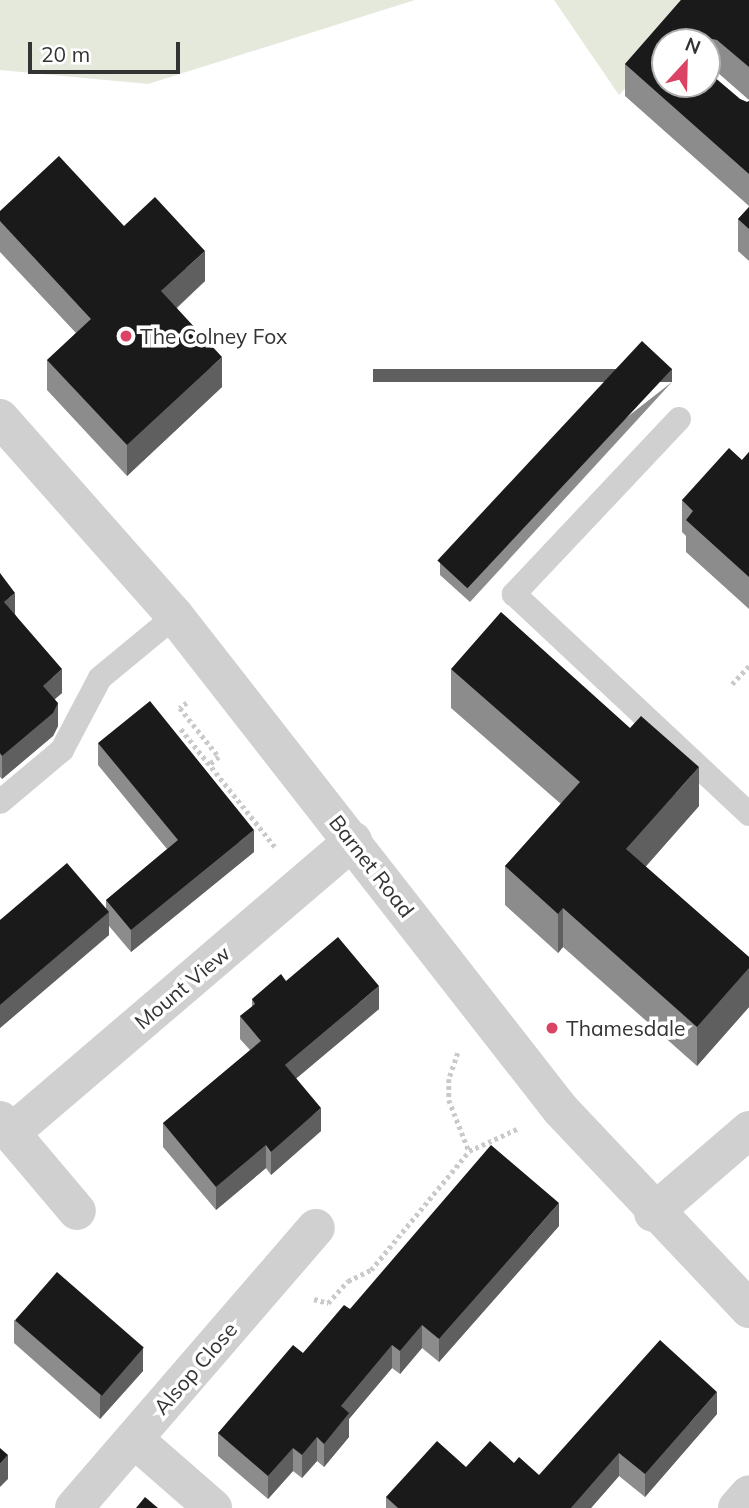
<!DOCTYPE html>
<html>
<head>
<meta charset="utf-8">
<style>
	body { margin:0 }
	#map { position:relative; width:749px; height:1508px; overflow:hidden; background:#fff; font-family:Mulish,sans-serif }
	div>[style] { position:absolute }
	.green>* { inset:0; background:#e4e9dc }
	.path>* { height:4.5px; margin-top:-2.25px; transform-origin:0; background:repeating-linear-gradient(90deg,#cacaca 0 3.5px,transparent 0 7px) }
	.service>* { height:24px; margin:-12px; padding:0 12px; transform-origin:12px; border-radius:12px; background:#d0d0d0 }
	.minor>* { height:38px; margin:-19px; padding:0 19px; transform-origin:19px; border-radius:19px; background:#d0d0d0 }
	.tertiary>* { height:38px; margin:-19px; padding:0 19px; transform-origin:19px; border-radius:19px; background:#d0d0d0 }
	.wall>* { inset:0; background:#8c8c8c }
	.shaded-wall>* { inset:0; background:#5f5f5f; transform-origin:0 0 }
	.building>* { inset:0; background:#1a1a1a; transform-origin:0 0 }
	.dots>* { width:19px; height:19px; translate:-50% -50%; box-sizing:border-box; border:4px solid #fff; border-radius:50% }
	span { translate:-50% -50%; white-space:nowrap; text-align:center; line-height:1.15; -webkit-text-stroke:7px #fff; paint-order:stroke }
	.poi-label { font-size:21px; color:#333 }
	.left { translate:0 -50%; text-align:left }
	.street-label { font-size:21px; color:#333 }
	.north { position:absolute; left:651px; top:28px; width:70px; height:70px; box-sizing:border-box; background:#fff; border:2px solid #adadad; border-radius:50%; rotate:22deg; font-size:19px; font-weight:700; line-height:28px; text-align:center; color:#333 }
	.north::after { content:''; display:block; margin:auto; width:24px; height:32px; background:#db4364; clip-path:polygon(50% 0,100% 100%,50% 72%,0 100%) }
	.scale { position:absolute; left:28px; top:42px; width:152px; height:32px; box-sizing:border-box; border:4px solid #333; border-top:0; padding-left:9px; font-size:21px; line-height:24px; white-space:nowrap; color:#333; -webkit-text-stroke:5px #fff; paint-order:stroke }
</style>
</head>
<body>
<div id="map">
	<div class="green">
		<div style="clip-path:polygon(0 0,415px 0,148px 84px,0 70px)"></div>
		<div style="clip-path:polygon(554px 0,706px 0,619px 95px)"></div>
	</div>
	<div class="path">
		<div style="left:732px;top:684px;width:25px;rotate:-47deg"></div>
		<div style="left:187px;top:703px;width:9px;rotate:144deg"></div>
		<div style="left:180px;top:708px;width:63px;rotate:51.5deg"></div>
		<div style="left:219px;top:757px;width:13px;rotate:141deg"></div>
		<div style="left:181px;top:729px;width:152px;rotate:51.4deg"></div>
		<div style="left:458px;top:1053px;width:28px;rotate:109deg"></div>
		<div style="left:449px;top:1079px;width:21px;rotate:90deg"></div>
		<div style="left:449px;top:1100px;width:55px;rotate:68.6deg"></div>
		<div style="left:314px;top:1299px;width:15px;rotate:16deg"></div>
		<div style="left:328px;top:1303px;width:30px;rotate:-48deg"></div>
		<div style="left:348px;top:1281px;width:25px;rotate:-26deg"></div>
		<div style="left:371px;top:1270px;width:154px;rotate:-50.5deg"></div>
		<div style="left:469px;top:1151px;width:55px;rotate:-24.7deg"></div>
	</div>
	<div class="service">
		<div style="left:679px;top:419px;width:241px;rotate:133.3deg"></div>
		<div style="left:514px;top:594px;width:322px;rotate:43.1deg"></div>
		<div style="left:0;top:802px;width:81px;rotate:-40deg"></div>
		<div style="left:62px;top:750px;width:81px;rotate:-62.2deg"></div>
		<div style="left:100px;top:678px;width:97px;rotate:-39.6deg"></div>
	</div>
	<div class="minor">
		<div style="left:0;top:1120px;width:119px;rotate:49.8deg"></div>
		<div style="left:11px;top:1133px;width:450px;rotate:-40.5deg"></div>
		<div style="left:653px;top:1213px;width:127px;rotate:-40.8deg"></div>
		<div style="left:134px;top:1439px;width:105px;rotate:41.1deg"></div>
		<div style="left:74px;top:1508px;width:370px;rotate:-49.2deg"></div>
		<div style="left:737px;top:1508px;width:18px;rotate:-49deg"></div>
	</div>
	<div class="tertiary">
		<div style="left:0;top:418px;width:264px;rotate:48.5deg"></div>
		<div style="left:175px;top:616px;width:627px;rotate:52deg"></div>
		<div style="left:561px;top:1110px;width:274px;rotate:46.6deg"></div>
	</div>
	<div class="wall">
		<div style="clip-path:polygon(681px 0,749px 0,749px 100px,717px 72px,707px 70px,707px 42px,665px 42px,665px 84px,707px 84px,707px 71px,740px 99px,747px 102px,749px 101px,749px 206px,625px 96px,625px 64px)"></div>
		<div style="clip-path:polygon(749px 207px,749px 261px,738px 251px,738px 219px)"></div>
		<div style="clip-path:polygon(0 211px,124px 226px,205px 281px,177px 308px,222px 387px,127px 476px,47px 390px,47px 360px,76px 333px,0 252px)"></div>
		<div style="clip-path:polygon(672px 382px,470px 602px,440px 575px,440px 563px)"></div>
		<div style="clip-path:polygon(749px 452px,749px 609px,686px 552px,686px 536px,682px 532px,682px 500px,742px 460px)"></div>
		<div style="clip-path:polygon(0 573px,15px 614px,62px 693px,55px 699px,58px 726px,53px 736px,2px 779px,0 777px)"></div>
		<div style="clip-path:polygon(451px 669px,699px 806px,645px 867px,749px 957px,749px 1007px,697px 1066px,563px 947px,558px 953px,505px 905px,505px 866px,561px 804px,451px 708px)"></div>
		<div style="clip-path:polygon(98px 743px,254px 852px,131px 952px,109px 926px,109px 935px,0 1028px,0 920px,106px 908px,106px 900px,167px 849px,98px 765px)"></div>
		<div style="clip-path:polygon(286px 981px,379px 1009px,296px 1078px,321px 1131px,271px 1175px,266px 1168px,216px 1210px,163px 1147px,163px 1123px,250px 1050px,240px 1039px,240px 1016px,252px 1007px,252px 999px)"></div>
		<div style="clip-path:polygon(559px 1226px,439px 1362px,422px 1348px,400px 1374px,392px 1368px,349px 1419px,349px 1437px,324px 1467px,317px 1461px,302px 1478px,293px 1471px,268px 1499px,218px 1456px,218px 1433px,350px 1309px)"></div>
		<div style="clip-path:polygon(14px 1320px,143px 1371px,100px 1419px,14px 1343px)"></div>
		<div style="clip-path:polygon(717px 1414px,645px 1497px,619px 1476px,591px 1508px,386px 1508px,386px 1497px,466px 1467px,514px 1463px,539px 1475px)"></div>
	</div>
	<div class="shaded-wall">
		<div style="clip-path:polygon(205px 251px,205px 281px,161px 322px,161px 291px)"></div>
		<div style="clip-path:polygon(222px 357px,222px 387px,127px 476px,127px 445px)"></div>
		<div style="left:672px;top:369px;width:13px;height:299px;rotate:90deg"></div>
		<div style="clip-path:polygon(15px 593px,15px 616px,4px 602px)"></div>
		<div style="clip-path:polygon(62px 669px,62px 693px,43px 709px,43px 686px)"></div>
		<div style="clip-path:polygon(58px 703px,58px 726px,53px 736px,2px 779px,2px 756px)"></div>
		<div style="clip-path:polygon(699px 767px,699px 806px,626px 889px,626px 849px)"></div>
		<div style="clip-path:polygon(254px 830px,254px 852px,131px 952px,131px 930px)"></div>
		<div style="clip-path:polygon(563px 908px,563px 947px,558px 953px,558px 914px)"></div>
		<div style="clip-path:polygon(109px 912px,109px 935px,0 1028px,0 1005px)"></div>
		<div style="clip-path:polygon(749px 968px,749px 1007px,697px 1066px,697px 1027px)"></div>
		<div style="clip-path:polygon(379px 986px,379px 1009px,285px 1088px,285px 1065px)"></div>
		<div style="clip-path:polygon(321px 1108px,321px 1131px,271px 1175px,271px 1152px)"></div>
		<div style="clip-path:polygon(266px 1145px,266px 1168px,216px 1210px,216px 1187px)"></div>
		<div style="clip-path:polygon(559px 1203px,559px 1226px,439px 1362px,439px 1339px)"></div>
		<div style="clip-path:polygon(422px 1325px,422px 1348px,400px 1374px,400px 1351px)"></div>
		<div style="clip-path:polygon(392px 1345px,392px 1368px,349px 1419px,349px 1437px,324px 1467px,324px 1444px,341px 1406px)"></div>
		<div style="clip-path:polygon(143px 1348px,143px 1371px,100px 1419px,100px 1396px)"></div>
		<div style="clip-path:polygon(717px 1392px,717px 1414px,645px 1497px,645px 1474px)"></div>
		<div style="clip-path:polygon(317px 1437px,317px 1461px,302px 1478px,302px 1455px)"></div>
		<div style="clip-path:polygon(293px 1448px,293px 1471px,268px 1499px,268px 1476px)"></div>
		<div style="clip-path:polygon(619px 1453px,619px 1476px,591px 1508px,571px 1508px)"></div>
		<div style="clip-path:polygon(8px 1455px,8px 1479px,0 1487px,0 1464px)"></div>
	</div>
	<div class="building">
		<div style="clip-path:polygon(681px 0,749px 0,749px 67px,717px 40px,703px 37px,695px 42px,665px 42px,665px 84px,707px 84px,707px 71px,740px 99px,747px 102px,749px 101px,749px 174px,625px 64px)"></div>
		<div style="clip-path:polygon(59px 156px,124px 226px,155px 197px,205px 251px,161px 291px,222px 357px,127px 445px,47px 360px,91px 319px,0 221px,0 211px)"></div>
		<div style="clip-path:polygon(749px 207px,749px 229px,738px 219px)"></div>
		<div style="left:642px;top:341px;width:41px;height:300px;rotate:43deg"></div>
		<div style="clip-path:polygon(729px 448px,742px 460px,749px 452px,749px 577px,686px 520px,693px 511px,682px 500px)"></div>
		<div style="clip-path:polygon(0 573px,15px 593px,4px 602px,62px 669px,43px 686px,58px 703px,53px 713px,2px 756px,0 753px)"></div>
		<div style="clip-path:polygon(501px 612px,630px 728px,641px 716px,699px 767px,626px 849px,749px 957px,749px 968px,697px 1027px,563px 908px,558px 914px,505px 866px,580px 782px,451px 669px)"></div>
		<div style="clip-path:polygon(150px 701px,254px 830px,131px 930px,106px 900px,178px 840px,98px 743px)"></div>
		<div style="clip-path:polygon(67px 863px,109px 912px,0 1005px,0 920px)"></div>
		<div style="clip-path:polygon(338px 937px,379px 986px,285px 1065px,321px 1108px,271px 1152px,266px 1145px,216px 1187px,163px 1123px,261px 1041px,240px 1016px,255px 1004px,252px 999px,281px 974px,286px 981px)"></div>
		<div style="clip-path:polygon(491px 1145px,559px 1203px,439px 1339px,422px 1325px,400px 1351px,392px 1345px,341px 1406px,349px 1413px,324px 1444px,317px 1437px,302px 1455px,293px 1448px,268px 1476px,218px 1433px,293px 1345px,303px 1353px,344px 1305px,350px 1309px)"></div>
		<div style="left:57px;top:1272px;width:115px;height:64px;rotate:41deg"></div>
		<div style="clip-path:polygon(660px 1340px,717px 1392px,645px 1474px,619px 1453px,571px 1508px,398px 1508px,386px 1497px,437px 1441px,466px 1467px,490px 1441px,514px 1463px,519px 1457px,539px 1475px)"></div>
		<div style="clip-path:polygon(0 1448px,8px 1455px,0 1464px)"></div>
		<div style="clip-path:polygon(145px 1497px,158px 1508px,136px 1508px)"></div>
	</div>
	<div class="dots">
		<div style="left:126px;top:336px;background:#db4364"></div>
		<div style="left:552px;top:1028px;background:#db4364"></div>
	</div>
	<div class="poi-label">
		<span class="left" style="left:140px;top:336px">The Colney Fox</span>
		<span class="left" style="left:566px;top:1028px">Thamesdale</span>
	</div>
	<div class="street-label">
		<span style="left:372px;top:866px;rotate:52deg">Barnet Road</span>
		<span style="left:182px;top:987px;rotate:-40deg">Mount View</span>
		<span style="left:195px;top:1368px;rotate:-49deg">Alsop Close</span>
	</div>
	<div class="north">N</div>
	<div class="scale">20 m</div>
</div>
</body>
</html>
